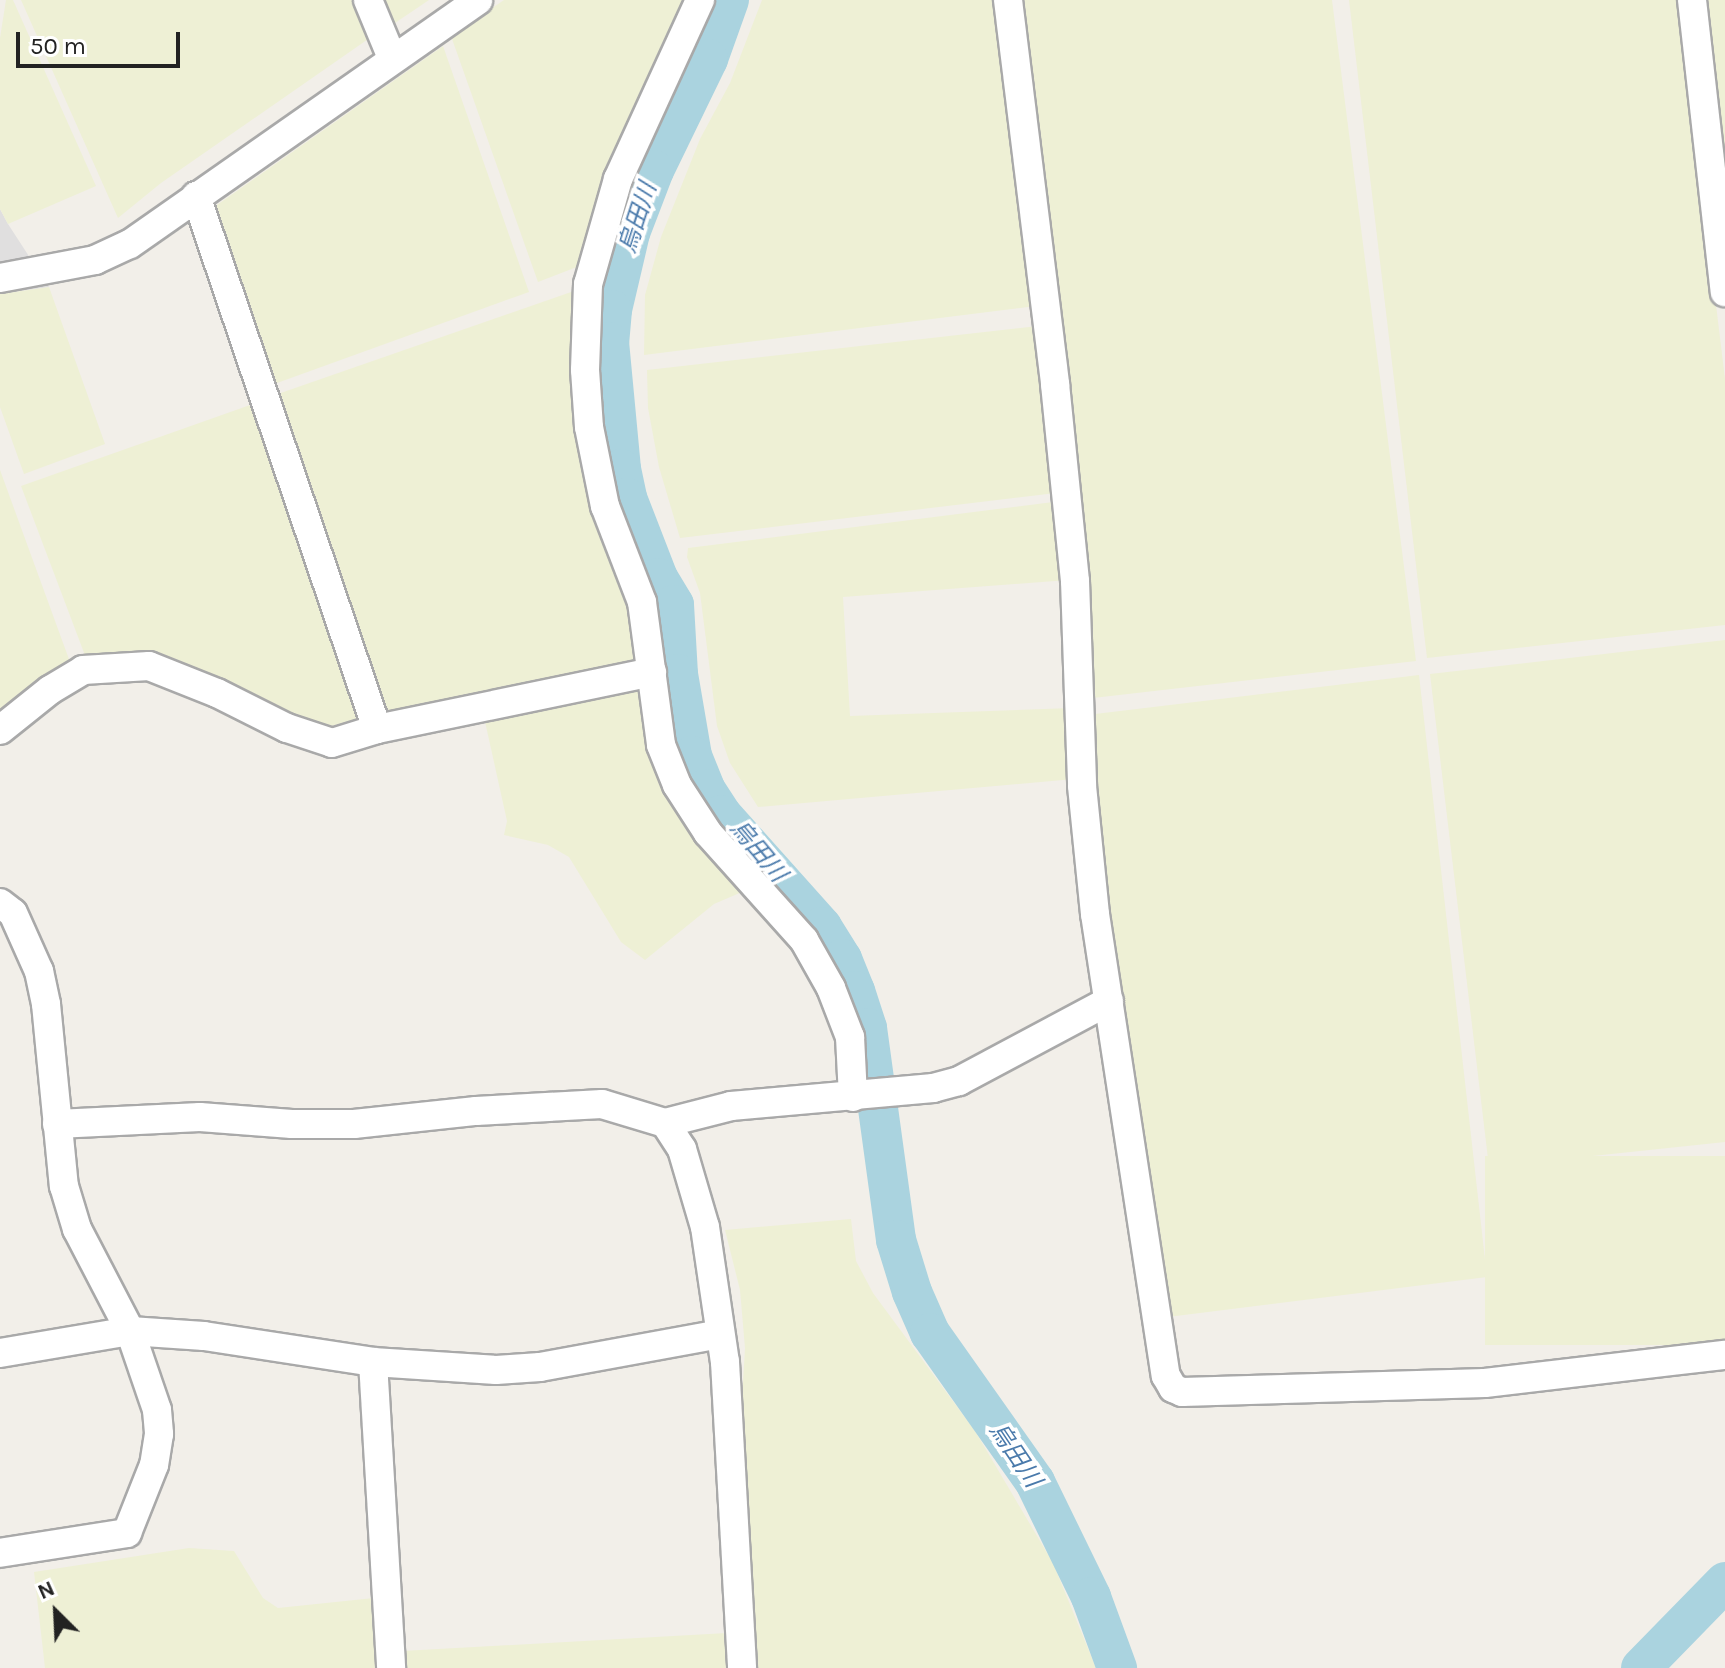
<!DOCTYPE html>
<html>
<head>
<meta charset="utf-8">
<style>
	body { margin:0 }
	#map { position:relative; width:1725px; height:1668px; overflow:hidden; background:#f2efe9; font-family:Karla,"Noto Sans JP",sans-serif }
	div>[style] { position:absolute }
	.residential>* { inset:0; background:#e0dfdf }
	.farmland>* { inset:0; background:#eef0d5; transform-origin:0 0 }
	.river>* { height:40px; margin:-20px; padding:0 20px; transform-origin:20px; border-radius:20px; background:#aad3df }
	.roads { filter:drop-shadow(2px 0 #a9a9a9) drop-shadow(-2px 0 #a9a9a9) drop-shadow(0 2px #a9a9a9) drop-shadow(0 -2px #a9a9a9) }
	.minor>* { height:28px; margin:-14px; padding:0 14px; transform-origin:14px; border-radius:14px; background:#fff }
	span { translate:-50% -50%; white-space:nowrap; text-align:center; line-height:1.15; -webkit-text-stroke:7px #fff; paint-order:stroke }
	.water-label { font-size:24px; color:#4a7aab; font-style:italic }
	.north { position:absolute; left:16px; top:1572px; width:80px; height:80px; -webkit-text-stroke:6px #fff; paint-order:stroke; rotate:336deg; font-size:22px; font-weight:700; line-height:32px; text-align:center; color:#222 }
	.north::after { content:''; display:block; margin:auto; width:28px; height:36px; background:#222; clip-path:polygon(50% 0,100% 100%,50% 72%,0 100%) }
	.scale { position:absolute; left:16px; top:32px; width:164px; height:36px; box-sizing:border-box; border:4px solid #222; border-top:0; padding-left:10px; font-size:24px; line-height:28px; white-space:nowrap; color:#222; -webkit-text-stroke:6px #fff; paint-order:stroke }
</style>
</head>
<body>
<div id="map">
	<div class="residential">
		<div style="clip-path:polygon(0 209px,8px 224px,49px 287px,0 294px)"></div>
	</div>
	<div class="farmland">
		<div style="clip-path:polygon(6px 0,13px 0,96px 186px,8px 224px,0 209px,0 38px)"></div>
		<div style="clip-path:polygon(21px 0,359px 0,374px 35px,161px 183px,118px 218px)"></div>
		<div style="clip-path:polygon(381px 0,429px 0,392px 25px)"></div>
		<div style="clip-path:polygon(504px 0,692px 0,582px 265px,538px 282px,451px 36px)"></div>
		<div style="clip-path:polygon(762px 0,996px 0,1036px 306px,644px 355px,645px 295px,661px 237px,700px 139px,730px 83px)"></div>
		<div style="clip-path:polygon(1023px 0,1332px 0,1416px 661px,1093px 698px,1066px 388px)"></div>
		<div style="clip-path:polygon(1349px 0,1679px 0,1725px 379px,1725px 625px,1427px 658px)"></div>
		<div style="clip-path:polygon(1702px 0,1725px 0,1725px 201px)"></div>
		<div style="clip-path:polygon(443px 46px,529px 292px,266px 387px,207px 212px)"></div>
		<div style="clip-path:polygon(49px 287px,105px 444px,24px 474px,0 407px,0 294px)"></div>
		<div style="clip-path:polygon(577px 290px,644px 666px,388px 720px,275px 395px)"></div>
		<div style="clip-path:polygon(1038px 326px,1056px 493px,680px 538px,659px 467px,648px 408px,647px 370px)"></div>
		<div style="clip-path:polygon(253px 404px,363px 717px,324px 728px,298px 720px,176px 659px,151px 652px,86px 658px,21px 486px)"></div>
		<div style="clip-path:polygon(0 470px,70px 662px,0 719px)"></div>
		<div style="clip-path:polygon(1061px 501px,1068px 580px,843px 597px,850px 716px,1072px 708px,1074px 779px,758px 807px,730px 763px,717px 726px,700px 593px,687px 557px,688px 548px)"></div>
		<div style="clip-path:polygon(1725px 640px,1725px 1142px,1489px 1167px,1430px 674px)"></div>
		<div style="clip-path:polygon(1419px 675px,1487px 1277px,1168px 1317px,1104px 892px,1088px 719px,1095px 714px)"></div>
		<div style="clip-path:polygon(634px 690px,645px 692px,693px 831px,742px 892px,714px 904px,645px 960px,621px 942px,569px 857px,548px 845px,504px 835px,507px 821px,484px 717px)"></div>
		<div style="left:1725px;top:1156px;width:189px;height:240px;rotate:90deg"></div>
		<div style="clip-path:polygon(851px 1219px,856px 1261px,873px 1293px,975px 1431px,1053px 1563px,1096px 1668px,755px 1668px,742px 1400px,745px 1348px,740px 1290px,725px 1230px)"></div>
		<div style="clip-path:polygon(189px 1548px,234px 1551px,263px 1598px,278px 1608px,374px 1598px,378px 1668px,45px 1668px,34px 1572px)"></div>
		<div style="clip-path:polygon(727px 1633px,729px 1668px,402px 1668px,402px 1651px)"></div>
	</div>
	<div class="river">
		<div style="left:729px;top:0;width:63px;rotate:109.6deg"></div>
		<div style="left:708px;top:59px;width:123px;rotate:115.9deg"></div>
		<div style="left:654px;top:170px;width:67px;rotate:110.9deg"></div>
		<div style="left:630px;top:233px;width:79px;rotate:103.2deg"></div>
		<div style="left:612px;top:310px;width:32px;rotate:95deg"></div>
		<div style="left:609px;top:342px;width:128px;rotate:84.6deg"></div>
		<div style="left:621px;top:469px;width:30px;rotate:78deg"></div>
		<div style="left:627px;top:498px;width:86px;rotate:68.8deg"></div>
		<div style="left:658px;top:578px;width:31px;rotate:59deg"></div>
		<div style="left:674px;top:605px;width:69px;rotate:86.7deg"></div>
		<div style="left:678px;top:674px;width:83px;rotate:80.3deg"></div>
		<div style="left:692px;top:756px;width:35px;rotate:68deg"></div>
		<div style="left:705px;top:789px;width:31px;rotate:57deg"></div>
		<div style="left:722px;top:815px;width:150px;rotate:48.2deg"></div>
		<div style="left:822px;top:927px;width:38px;rotate:58deg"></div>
		<div style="left:842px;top:959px;width:35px;rotate:68deg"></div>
		<div style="left:855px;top:991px;width:39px;rotate:72deg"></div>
		<div style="left:867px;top:1028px;width:214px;rotate:82.2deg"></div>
		<div style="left:896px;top:1240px;width:54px;rotate:72.9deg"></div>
		<div style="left:912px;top:1292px;width:45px;rotate:66.3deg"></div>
		<div style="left:930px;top:1333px;width:182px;rotate:54.8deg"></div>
		<div style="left:1035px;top:1482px;width:128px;rotate:64deg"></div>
		<div style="left:1091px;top:1597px;width:76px;rotate:69.9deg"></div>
		<div style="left:1641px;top:1668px;width:120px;rotate:-45.7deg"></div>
	</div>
	<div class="roads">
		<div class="minor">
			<div style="left:368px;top:0;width:63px;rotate:67.5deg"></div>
			<div style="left:700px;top:0;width:197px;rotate:114.6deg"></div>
			<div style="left:618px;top:179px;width:109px;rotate:105.9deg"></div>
			<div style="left:588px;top:284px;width:86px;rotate:92deg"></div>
			<div style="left:585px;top:370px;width:57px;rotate:86deg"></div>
			<div style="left:589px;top:427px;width:81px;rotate:78.6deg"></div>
			<div style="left:605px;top:506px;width:103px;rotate:68.9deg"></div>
			<div style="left:642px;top:602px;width:144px;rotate:82.4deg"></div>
			<div style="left:661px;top:745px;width:43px;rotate:68.2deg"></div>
			<div style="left:677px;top:785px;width:57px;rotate:57.1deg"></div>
			<div style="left:708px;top:833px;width:144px;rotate:48.1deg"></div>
			<div style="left:804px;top:940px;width:55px;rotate:60.6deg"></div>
			<div style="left:831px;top:988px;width:53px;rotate:68.8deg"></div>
			<div style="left:850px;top:1037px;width:60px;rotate:87.1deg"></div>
			<div style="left:1008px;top:0;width:387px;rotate:83deg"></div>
			<div style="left:1055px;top:384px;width:198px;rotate:84.2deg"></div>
			<div style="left:1075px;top:581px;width:205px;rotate:88deg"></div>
			<div style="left:1082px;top:786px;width:129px;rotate:84.2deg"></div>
			<div style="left:1095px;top:914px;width:467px;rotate:81.3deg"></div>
			<div style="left:1166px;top:1376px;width:14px;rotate:60deg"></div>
			<div style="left:1173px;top:1388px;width:10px;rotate:24deg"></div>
			<div style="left:1182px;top:1392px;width:303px;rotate:-1.7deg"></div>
			<div style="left:1485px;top:1383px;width:242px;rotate:-6.7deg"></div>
			<div style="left:1692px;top:0;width:294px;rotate:83.6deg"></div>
			<div style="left:196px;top:196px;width:563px;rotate:71.24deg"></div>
			<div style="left:0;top:278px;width:97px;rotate:-10.7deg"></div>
			<div style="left:95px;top:260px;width:38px;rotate:-25deg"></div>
			<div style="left:130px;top:244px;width:425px;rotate:-35deg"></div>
			<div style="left:0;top:730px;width:64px;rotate:-38.7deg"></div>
			<div style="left:50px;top:690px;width:39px;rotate:-31deg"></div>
			<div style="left:83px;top:670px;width:66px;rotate:-3.5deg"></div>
			<div style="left:149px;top:666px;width:73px;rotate:21.7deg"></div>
			<div style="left:217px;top:693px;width:78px;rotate:26.6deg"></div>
			<div style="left:287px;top:728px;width:47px;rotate:18.4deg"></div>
			<div style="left:332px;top:743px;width:47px;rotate:-17.3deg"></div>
			<div style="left:377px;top:729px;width:281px;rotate:-11.7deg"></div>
			<div style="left:0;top:903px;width:16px;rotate:38deg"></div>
			<div style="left:13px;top:913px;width:64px;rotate:65.9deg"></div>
			<div style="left:39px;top:971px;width:34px;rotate:78deg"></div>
			<div style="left:46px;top:1004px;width:183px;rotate:84.4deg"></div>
			<div style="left:64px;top:1186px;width:45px;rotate:73.2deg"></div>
			<div style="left:77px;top:1229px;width:115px;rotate:62.5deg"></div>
			<div style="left:130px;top:1331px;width:83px;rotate:71.1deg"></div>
			<div style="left:157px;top:1410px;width:24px;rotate:85deg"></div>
			<div style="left:159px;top:1434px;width:31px;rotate:99deg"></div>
			<div style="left:154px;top:1465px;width:73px;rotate:111.7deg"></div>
			<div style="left:127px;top:1533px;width:129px;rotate:171.1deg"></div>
			<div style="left:665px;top:1123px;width:31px;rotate:57deg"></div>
			<div style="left:682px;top:1149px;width:81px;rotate:73.6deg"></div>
			<div style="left:705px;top:1227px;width:136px;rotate:81.6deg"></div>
			<div style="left:725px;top:1362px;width:306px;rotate:86.8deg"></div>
			<div style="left:57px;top:1124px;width:143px;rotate:-2.8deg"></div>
			<div style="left:200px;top:1117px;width:92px;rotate:4.4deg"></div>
			<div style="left:292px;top:1124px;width:62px"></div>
			<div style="left:354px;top:1124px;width:123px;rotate:-6.1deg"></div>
			<div style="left:476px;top:1111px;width:126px;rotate:-3.2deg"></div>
			<div style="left:602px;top:1104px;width:66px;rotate:16.8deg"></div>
			<div style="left:665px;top:1123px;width:68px;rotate:-14.4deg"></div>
			<div style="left:731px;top:1106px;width:203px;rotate:-5.1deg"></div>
			<div style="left:933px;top:1088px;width:27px;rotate:-15deg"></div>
			<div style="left:959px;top:1081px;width:170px;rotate:-28.1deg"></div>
			<div style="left:0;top:1353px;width:132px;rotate:-9.6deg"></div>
			<div style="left:130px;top:1331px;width:74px;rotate:3.9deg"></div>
			<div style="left:204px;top:1336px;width:171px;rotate:8.7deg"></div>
			<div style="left:373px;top:1362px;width:123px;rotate:3.7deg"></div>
			<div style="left:496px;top:1370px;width:44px;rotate:-3.9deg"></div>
			<div style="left:540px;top:1367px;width:182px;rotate:-10.4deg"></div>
			<div style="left:373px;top:1362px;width:307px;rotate:86.6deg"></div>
		</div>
	</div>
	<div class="water-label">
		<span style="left:638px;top:218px;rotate:-72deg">烏田川</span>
		<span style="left:758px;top:851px;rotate:50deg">烏田川</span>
		<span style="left:1015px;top:1455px;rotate:56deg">烏田川</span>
	</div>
	<div class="north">N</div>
	<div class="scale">50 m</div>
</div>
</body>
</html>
